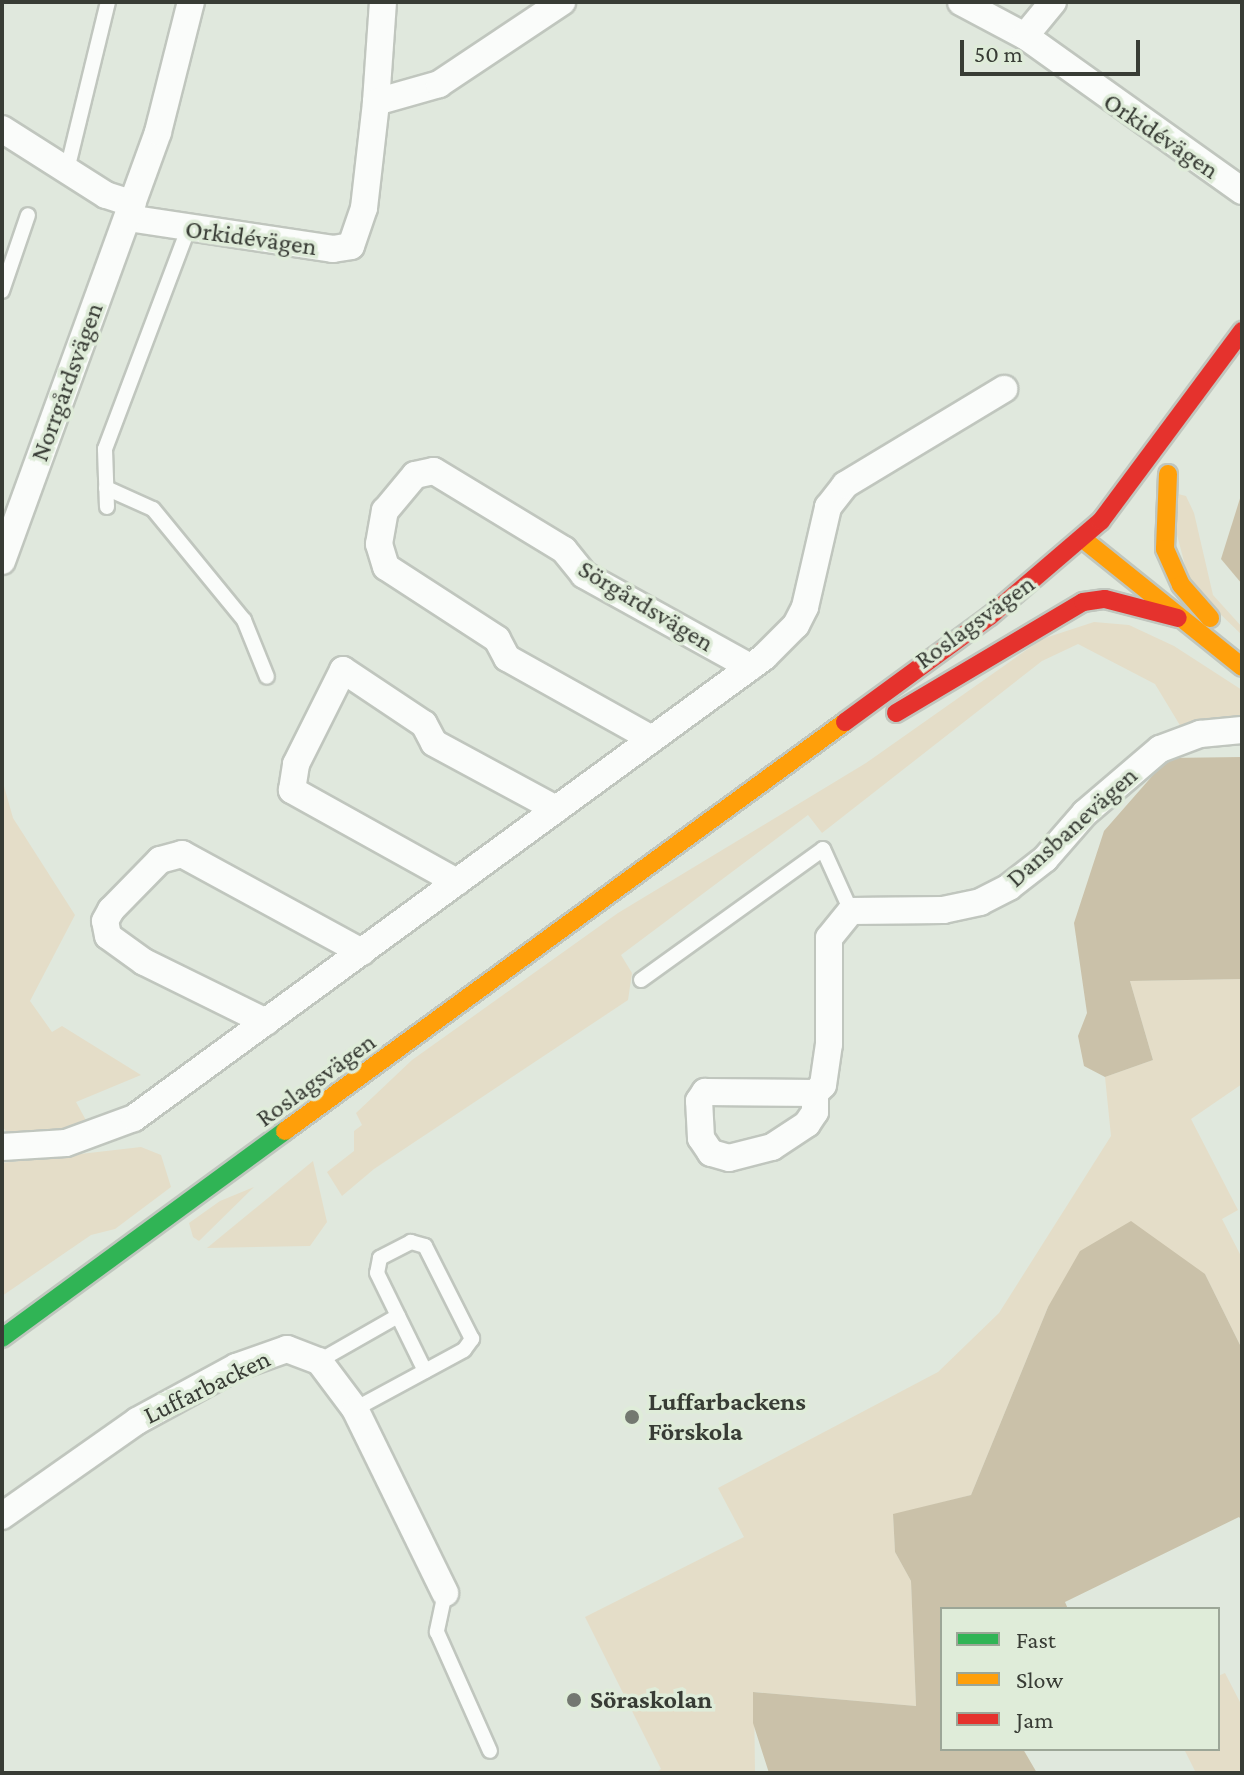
<!DOCTYPE html>
<html>
<head>
<meta charset="utf-8">
<style>
	body { margin:0 }
	#map { position:relative; width:1244px; height:1775px; overflow:hidden; background:#e0e8dd; font-family:"Crimson Pro",serif }
	div>[style] { position:absolute }
	.green>* { inset:0; background:#e4ddc8 }
	.forest>* { inset:0; background:#cac1a9 }
	.roads { filter:drop-shadow(2px 0 #c0c6be) drop-shadow(-2px 0 #c0c6be) drop-shadow(0 2px #c0c6be) drop-shadow(0 -2px #c0c6be) }
	.lane>* { height:14px; margin:-7px; padding:0 7px; transform-origin:7px; border-radius:7px; background:#fafcfa }
	.street>* { height:26px; margin:-13px; padding:0 13px; transform-origin:13px; border-radius:13px; background:#fafcfa }
	.fast>* { height:18px; margin:-9px; padding:0 9px; transform-origin:9px; border-radius:9px; background:#30b455 }
	.slow>* { height:18px; margin:-9px; padding:0 9px; transform-origin:9px; border-radius:9px; background:#ff9f0a }
	.jam>* { height:18px; margin:-9px; padding:0 9px; transform-origin:9px; border-radius:9px; background:#e5322d }
	.dots>* { width:22px; height:22px; translate:-50% -50%; box-sizing:border-box; border:4px solid #dfecd9; border-radius:50% }
	span { translate:-50% -50%; white-space:nowrap; text-align:center; line-height:1.15; -webkit-text-stroke:7px #dfecd9; paint-order:stroke }
	.street-label { font-size:26px; color:#383c35 }
	.poi-label { font-size:26px; color:#383c35; font-weight:700 }
	.left { translate:0 -50%; text-align:left }
	.frame { position:absolute; inset:0; border:4px solid #383c35; pointer-events:none }
	.legend { position:absolute; left:940px; top:1607px; width:280px; height:144px; box-sizing:border-box; background:#dfecd9; border:2px solid #9ca697; margin:0; padding:10px 14px; list-style:none; font-size:24px; color:#383c35 }
	.legend li { display:flex; align-items:center; gap:16px; height:40px }
	.legend b { width:40px; border:2px solid #9ca697 }
	.scale { position:absolute; left:960px; top:40px; width:180px; height:36px; box-sizing:border-box; border:4px solid #383c35; border-top:0; padding-left:10px; font-size:24px; line-height:28px; white-space:nowrap; color:#383c35; -webkit-text-stroke:6px #dfecd9; paint-order:stroke }
</style>
</head>
<body>
<div id="map">
	<div class="green">
		<div style="clip-path:polygon(1178px 494px,1186px 496px,1194px 513px,1213px 595px,1242px 627px,1242px 635px,1190px 585px,1173px 519px)"></div>
		<div style="clip-path:polygon(1094px 622px,1129px 625px,1174px 646px,1242px 690px,1242px 718px,1181px 727px,1155px 684px,1078px 644px,1042px 661px,822px 833px,808px 815px,621px 955px,632px 973px,628px 1000px,374px 1169px,342px 1196px,327px 1172px,354px 1151px,354px 1131px,362px 1125px,356px 1113px,412px 1060px,618px 913px,866px 763px,1042px 639px)"></div>
		<div style="clip-path:polygon(2px 779px,13px 818px,75px 915px,30px 1001px,52px 1032px,62px 1026px,141px 1075px,76px 1102px,88px 1124px,43px 1139px,9px 1135px,2px 1126px)"></div>
		<div style="clip-path:polygon(1242px 979px,1242px 1084px,1191px 1119px,1238px 1210px,1222px 1219px,1242px 1258px,1242px 1349px,1205px 1274px,1048px 1307px,971px 1495px,893px 1515px,895px 1552px,911px 1581px,916px 1706px,754px 1692px,755px 1773px,655px 1773px,661px 1769px,585px 1617px,744px 1537px,718px 1488px,938px 1372px,999px 1313px,1111px 1136px,1105px 1077px,1153px 1060px,1130px 981px)"></div>
		<div style="clip-path:polygon(141px 1147px,161px 1155px,171px 1187px,115px 1229px,91px 1235px,2px 1296px,2px 1163px)"></div>
		<div style="clip-path:polygon(313px 1161px,327px 1222px,310px 1246px,207px 1248px)"></div>
		<div style="clip-path:polygon(254px 1187px,199px 1241px,193px 1237px,189px 1223px,220px 1201px)"></div>
		<div style="clip-path:polygon(1225px 1673px,1242px 1706px,1242px 1773px,1196px 1773px,1184px 1749px,1218px 1749px,1218px 1676px)"></div>
	</div>
	<div class="forest">
		<div style="clip-path:polygon(1242px 492px,1242px 584px,1221px 559px)"></div>
		<div style="clip-path:polygon(1242px 757px,1242px 979px,1130px 981px,1153px 1060px,1105px 1077px,1084px 1066px,1078px 1036px,1087px 1013px,1074px 923px,1104px 831px,1168px 758px)"></div>
		<div style="clip-path:polygon(1131px 1221px,1205px 1274px,1242px 1349px,1242px 1521px,1239px 1517px,1065px 1602px,1068px 1609px,942px 1609px,942px 1749px,1023px 1749px,1037px 1773px,769px 1773px,753px 1723px,753px 1692px,916px 1706px,911px 1581px,895px 1552px,893px 1514px,971px 1495px,1048px 1307px,1080px 1251px)"></div>
	</div>
	<div class="roads">
		<div class="lane">
			<div style="left:67px;top:170px;width:173px;rotate:-76.3deg"></div>
			<div style="left:2px;top:291px;width:80px;rotate:-71.1deg"></div>
			<div style="left:106px;top:488px;width:51px;rotate:24.1deg"></div>
			<div style="left:153px;top:509px;width:144px;rotate:50.7deg"></div>
			<div style="left:244px;top:620px;width:61px;rotate:68deg"></div>
			<div style="left:107px;top:507px;width:58px;rotate:-92deg"></div>
			<div style="left:105px;top:449px;width:235px;rotate:-69.3deg"></div>
			<div style="left:641px;top:980px;width:224px;rotate:-35.7deg"></div>
			<div style="left:823px;top:849px;width:68px;rotate:65.7deg"></div>
			<div style="left:319px;top:1361px;width:91px;rotate:-29.7deg"></div>
			<div style="left:355px;top:1409px;width:124px;rotate:-28.4deg"></div>
			<div style="left:464px;top:1350px;width:14px;rotate:-54deg"></div>
			<div style="left:472px;top:1339px;width:104px;rotate:-116.8deg"></div>
			<div style="left:425px;top:1246px;width:15px;rotate:-164deg"></div>
			<div style="left:411px;top:1242px;width:35px;rotate:153deg"></div>
			<div style="left:380px;top:1258px;width:15px;rotate:101deg"></div>
			<div style="left:377px;top:1273px;width:109px;rotate:63.9deg"></div>
			<div style="left:445px;top:1593px;width:40px;rotate:102deg"></div>
			<div style="left:437px;top:1632px;width:130px;rotate:66deg"></div>
		</div>
		<div class="street">
			<div style="left:961px;top:2px;width:72px;rotate:28deg"></div>
			<div style="left:1025px;top:36px;width:267px;rotate:35.5deg"></div>
			<div style="left:1025px;top:36px;width:44px;rotate:-50.5deg"></div>
			<div style="left:376px;top:102px;width:100px;rotate:-86deg"></div>
			<div style="left:2px;top:129px;width:123px;rotate:32.4deg"></div>
			<div style="left:106px;top:195px;width:28px;rotate:18deg"></div>
			<div style="left:128px;top:218px;width:207px;rotate:8.6deg"></div>
			<div style="left:333px;top:249px;width:18px;rotate:-9deg"></div>
			<div style="left:351px;top:246px;width:40px;rotate:-71.1deg"></div>
			<div style="left:364px;top:208px;width:107px;rotate:-83.5deg"></div>
			<div style="left:376px;top:102px;width:66px;rotate:-15.9deg"></div>
			<div style="left:439px;top:84px;width:148px;rotate:-33.7deg"></div>
			<div style="left:2px;top:561px;width:456px;rotate:-70deg"></div>
			<div style="left:158px;top:132px;width:134px;rotate:-75.8deg"></div>
			<div style="left:652px;top:739px;width:166px;rotate:-150.8deg"></div>
			<div style="left:507px;top:658px;width:21px;rotate:-118deg"></div>
			<div style="left:497px;top:639px;width:132px;rotate:-147deg"></div>
			<div style="left:386px;top:567px;width:24px;rotate:-107deg"></div>
			<div style="left:379px;top:544px;width:34px;rotate:-80deg"></div>
			<div style="left:385px;top:511px;width:47px;rotate:-50.2deg"></div>
			<div style="left:415px;top:475px;width:19px;rotate:-12deg"></div>
			<div style="left:434px;top:471px;width:152px;rotate:31.3deg"></div>
			<div style="left:564px;top:550px;width:32px;rotate:51deg"></div>
			<div style="left:584px;top:575px;width:190px;rotate:29deg"></div>
			<div style="left:457px;top:882px;width:189px;rotate:-150.9deg"></div>
			<div style="left:292px;top:790px;width:26px;rotate:-81deg"></div>
			<div style="left:296px;top:764px;width:105px;rotate:-63.4deg"></div>
			<div style="left:343px;top:670px;width:97px;rotate:33.7deg"></div>
			<div style="left:424px;top:724px;width:21px;rotate:62deg"></div>
			<div style="left:434px;top:743px;width:139px;rotate:28.4deg"></div>
			<div style="left:266px;top:1022px;width:136px;rotate:-153.8deg"></div>
			<div style="left:144px;top:962px;width:44px;rotate:-144.2deg"></div>
			<div style="left:108px;top:936px;width:15px;rotate:-101deg"></div>
			<div style="left:105px;top:921px;width:13px;rotate:-61deg"></div>
			<div style="left:111px;top:910px;width:70px;rotate:-45.6deg"></div>
			<div style="left:160px;top:860px;width:23px;rotate:-15deg"></div>
			<div style="left:182px;top:854px;width:205px;rotate:28.6deg"></div>
			<div style="left:815px;top:1093px;width:19px;rotate:90deg"></div>
			<div style="left:815px;top:1112px;width:14px;rotate:124deg"></div>
			<div style="left:807px;top:1124px;width:42px;rotate:146.7deg"></div>
			<div style="left:772px;top:1147px;width:44px;rotate:165.7deg"></div>
			<div style="left:729px;top:1158px;width:19px;rotate:-164deg"></div>
			<div style="left:711px;top:1153px;width:18px;rotate:-124deg"></div>
			<div style="left:701px;top:1138px;width:37px;rotate:-93deg"></div>
			<div style="left:699px;top:1101px;width:11px;rotate:-56deg"></div>
			<div style="left:705px;top:1092px;width:110px;rotate:0.5deg"></div>
			<div style="left:815px;top:1093px;width:11px;rotate:-45deg"></div>
			<div style="left:823px;top:1085px;width:41px;rotate:-81.7deg"></div>
			<div style="left:829px;top:1044px;width:106px;rotate:-90deg"></div>
			<div style="left:829px;top:938px;width:35px;rotate:-51deg"></div>
			<div style="left:851px;top:911px;width:92px;rotate:-0.6deg"></div>
			<div style="left:943px;top:910px;width:38px;rotate:-12deg"></div>
			<div style="left:980px;top:902px;width:33px;rotate:-27deg"></div>
			<div style="left:1009px;top:887px;width:46px;rotate:-37.9deg"></div>
			<div style="left:1045px;top:859px;width:61px;rotate:-49deg"></div>
			<div style="left:1085px;top:813px;width:99px;rotate:-40.5deg"></div>
			<div style="left:1160px;top:749px;width:43px;rotate:-20.6deg"></div>
			<div style="left:1200px;top:734px;width:42px;rotate:-5.4deg"></div>
			<div style="left:2px;top:1147px;width:64px;rotate:-3.6deg"></div>
			<div style="left:66px;top:1143px;width:72px;rotate:-20.2deg"></div>
			<div style="left:134px;top:1118px;width:781px;rotate:-36.19deg"></div>
			<div style="left:764px;top:657px;width:45px;rotate:-45deg"></div>
			<div style="left:796px;top:625px;width:20px;rotate:-63deg"></div>
			<div style="left:805px;top:607px;width:103px;rotate:-77deg"></div>
			<div style="left:828px;top:507px;width:28px;rotate:-52deg"></div>
			<div style="left:845px;top:485px;width:186px;rotate:-31.1deg"></div>
			<div style="left:2px;top:1516px;width:165px;rotate:-35.1deg"></div>
			<div style="left:137px;top:1421px;width:113px;rotate:-28.6deg"></div>
			<div style="left:236px;top:1367px;width:54px;rotate:-19.4deg"></div>
			<div style="left:287px;top:1349px;width:34px;rotate:21deg"></div>
			<div style="left:319px;top:1361px;width:60px;rotate:53.1deg"></div>
			<div style="left:355px;top:1409px;width:205px;rotate:63.9deg"></div>
		</div>
		<div class="fast">
			<div style="left:2px;top:1338px;width:351px;rotate:-36.2deg"></div>
		</div>
		<div class="slow">
			<div style="left:1168px;top:474px;width:75px;rotate:92.3deg"></div>
			<div style="left:1165px;top:549px;width:39px;rotate:66deg"></div>
			<div style="left:1181px;top:585px;width:44px;rotate:48.7deg"></div>
			<div style="left:1083px;top:539px;width:204px;rotate:38.8deg"></div>
			<div style="left:285px;top:1131px;width:693px;rotate:-36.14deg"></div>
		</div>
		<div class="jam">
			<div style="left:896px;top:713px;width:217px;rotate:-30.7deg"></div>
			<div style="left:1083px;top:602px;width:22px;rotate:-8deg"></div>
			<div style="left:1105px;top:599px;width:75px;rotate:14.6deg"></div>
			<div style="left:845px;top:722px;width:180px;rotate:-36.2deg"></div>
			<div style="left:990px;top:616px;width:146px;rotate:-40.6deg"></div>
			<div style="left:1101px;top:521px;width:237px;rotate:-53.4deg"></div>
		</div>
	</div>
	<div class="dots">
		<div style="left:632px;top:1417px;background:#737870"></div>
		<div style="left:574px;top:1700px;background:#737870"></div>
	</div>
	<div class="street-label">
		<span style="left:1161px;top:136px;rotate:34deg">Orkidévägen</span>
		<span style="left:251px;top:238px;rotate:8deg">Orkidévägen</span>
		<span style="left:67px;top:382px;rotate:-70deg">Norrgårdsvägen</span>
		<span style="left:646px;top:606px;rotate:31deg">Sörgårdsvägen</span>
		<span style="left:975px;top:622px;rotate:-36deg">Roslagsvägen</span>
		<span style="left:1072px;top:827px;rotate:-42deg">Dansbanevägen</span>
		<span style="left:316px;top:1080px;rotate:-36deg">Roslagsvägen</span>
		<span style="left:207px;top:1387px;rotate:-26deg">Luffarbacken</span>
	</div>
	<div class="poi-label">
		<span class="left" style="left:648px;top:1417px">Luffarbackens<br>Förskola</span>
		<span class="left" style="left:590px;top:1700px">Söraskolan</span>
	</div>
	<div class="frame"></div>
	<ul class="legend">
	<li><b style="height:10px;background:#30b455"></b>Fast</li>
	<li><b style="height:10px;background:#ff9f0a"></b>Slow</li>
	<li><b style="height:10px;background:#e5322d"></b>Jam</li>
	</ul>
	<div class="scale">50 m</div>
</div>
</body>
</html>
